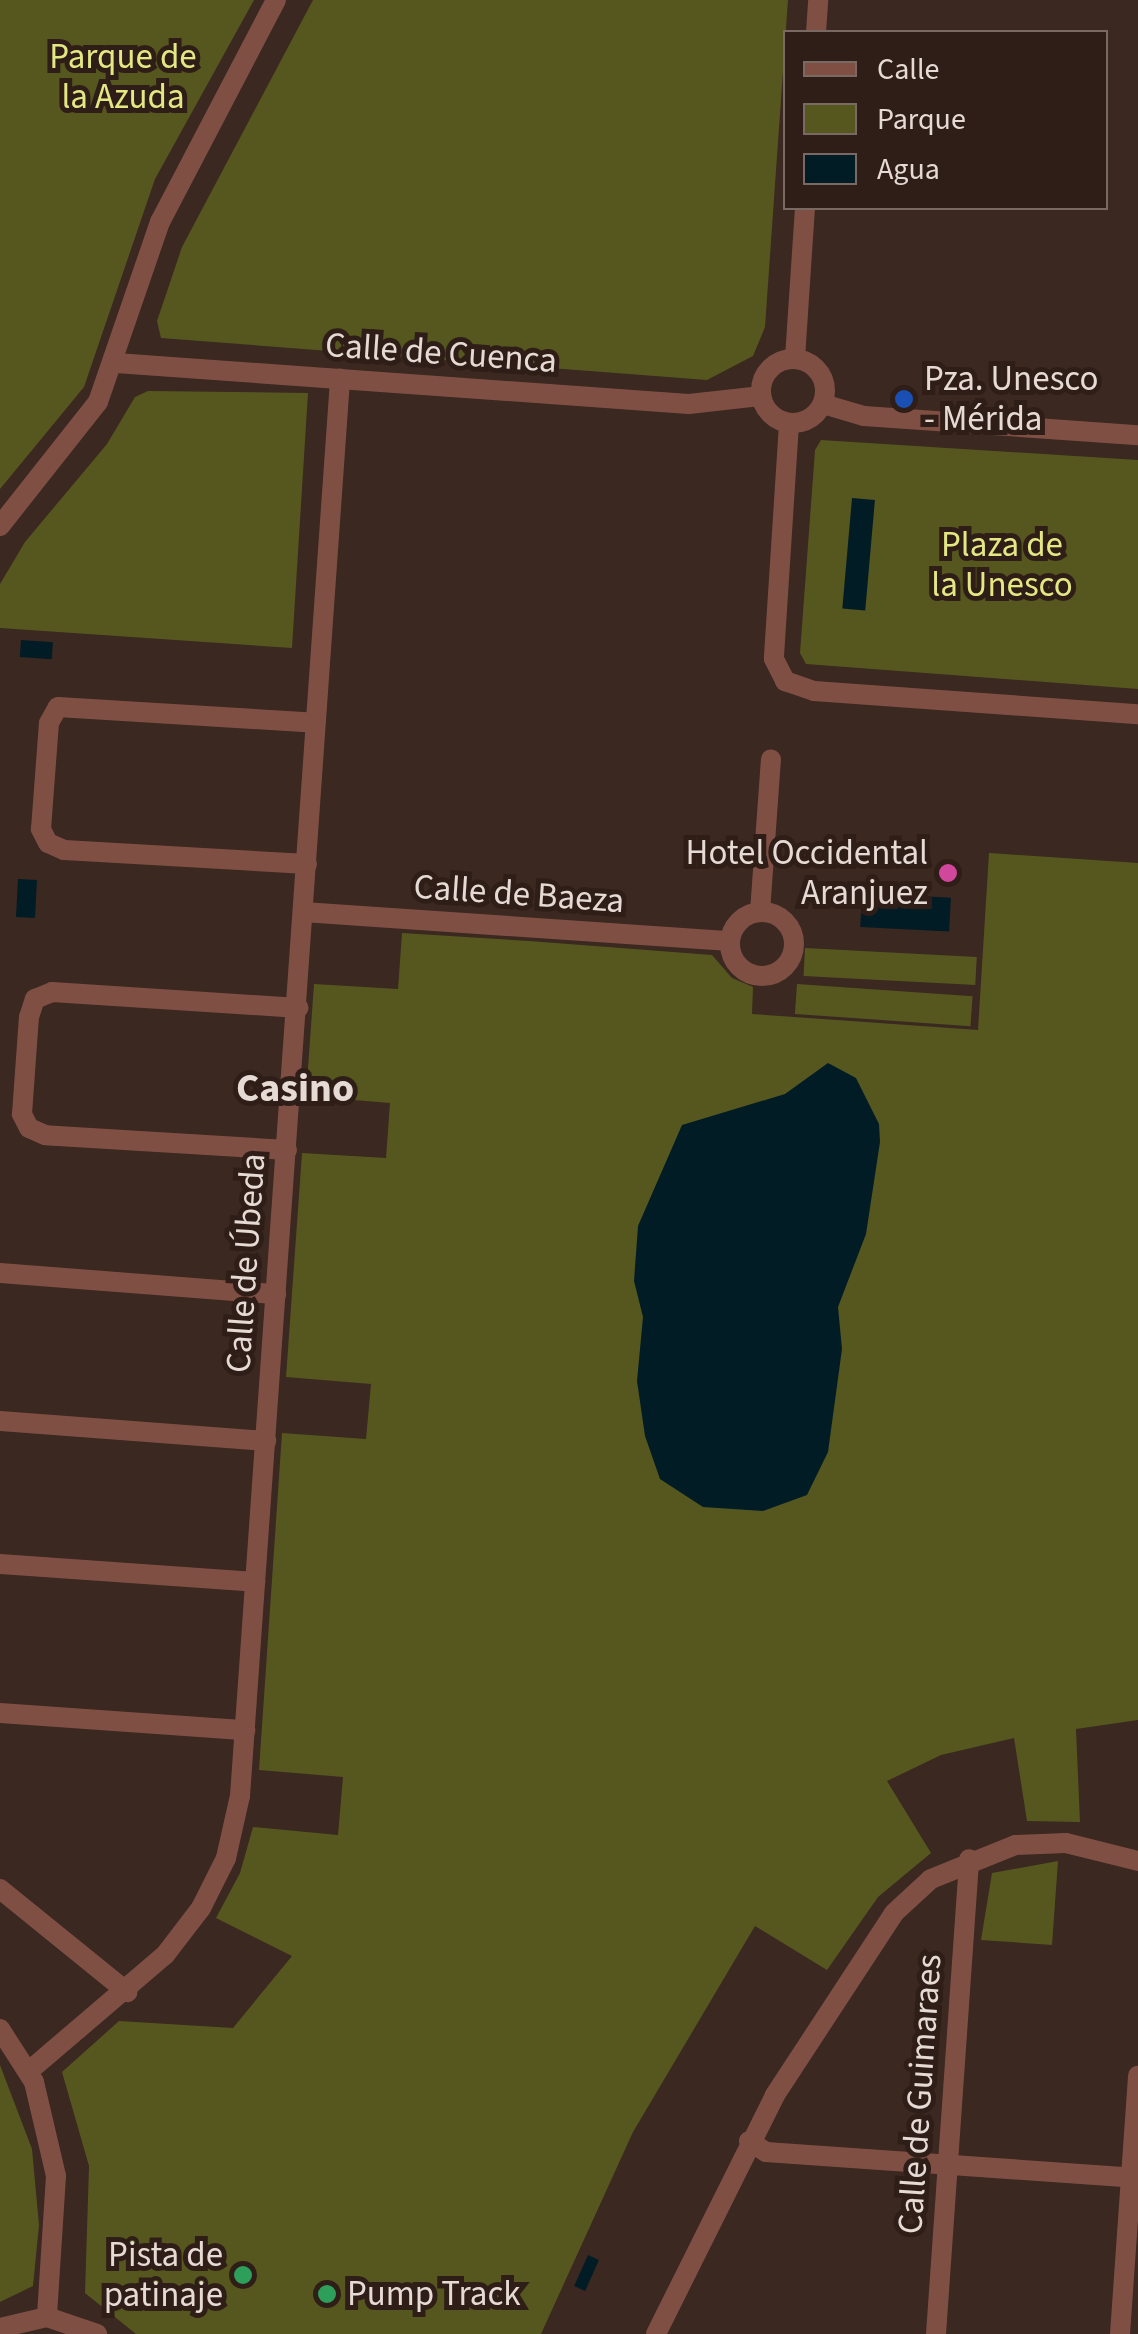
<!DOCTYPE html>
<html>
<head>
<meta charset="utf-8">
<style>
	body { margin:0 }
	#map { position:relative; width:1138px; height:2334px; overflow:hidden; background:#3a2821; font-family:"Source Sans 3",sans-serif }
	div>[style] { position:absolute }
	.green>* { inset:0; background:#55571f; transform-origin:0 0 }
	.water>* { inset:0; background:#021c26; transform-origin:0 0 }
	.minor>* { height:20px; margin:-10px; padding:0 10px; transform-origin:10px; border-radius:10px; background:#804f44 }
	.minor>.ring { margin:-10px; padding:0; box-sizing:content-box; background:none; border:20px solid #804f44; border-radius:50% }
	.dots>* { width:28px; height:28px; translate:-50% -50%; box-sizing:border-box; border:5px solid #2f1e17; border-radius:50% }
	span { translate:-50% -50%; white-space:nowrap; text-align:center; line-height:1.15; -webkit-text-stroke:10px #2f1e17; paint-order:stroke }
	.park-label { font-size:35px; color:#e4e883 }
	.street-label { font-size:35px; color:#e6dad5 }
	.poi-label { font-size:35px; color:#e6dad5 }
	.left { translate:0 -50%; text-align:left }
	.right { translate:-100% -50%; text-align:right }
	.quarter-label { font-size:40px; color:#e6dad5; font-weight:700 }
	.legend { position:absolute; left:783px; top:30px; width:325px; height:180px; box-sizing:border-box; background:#2f1e17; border:2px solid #786963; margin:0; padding:12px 18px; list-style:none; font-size:30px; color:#e6dad5 }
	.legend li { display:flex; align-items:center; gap:20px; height:50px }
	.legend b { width:50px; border:2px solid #786963 }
</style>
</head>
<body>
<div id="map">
	<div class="green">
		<div style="clip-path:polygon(0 0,254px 0,155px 179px,84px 387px,0 489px)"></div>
		<div style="clip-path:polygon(313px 0,788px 0,765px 327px,753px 356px,707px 380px,161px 338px,157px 321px,182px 247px)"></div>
		<div style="clip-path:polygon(148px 391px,308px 393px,292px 648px,0 628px,0 584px,25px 542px,107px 444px,135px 397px)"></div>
		<div style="clip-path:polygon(821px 440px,1138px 460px,1138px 689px,806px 664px,800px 653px,815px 450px)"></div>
		<div style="clip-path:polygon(989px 853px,1138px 863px,1138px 1720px,1076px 1729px,1080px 1822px,1027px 1821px,1014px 1738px,941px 1755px,887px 1781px,931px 1853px,878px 1897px,827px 1970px,755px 1926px,633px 2132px,541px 2334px,136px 2334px,85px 2293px,89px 2166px,62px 2072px,119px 2021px,233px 2028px,292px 1956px,216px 1918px,240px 1873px,253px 1827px,338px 1835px,343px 1777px,259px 1770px,282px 1433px,366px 1439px,371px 1384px,286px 1377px,302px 1153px,386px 1158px,390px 1103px,306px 1096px,314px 984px,398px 989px,402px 933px,529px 941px,712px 955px,732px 978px,753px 987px,752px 1014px,978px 1030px)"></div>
		<div style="left:805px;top:948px;width:172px;height:28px;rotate:3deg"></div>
		<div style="left:797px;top:984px;width:176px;height:30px;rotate:4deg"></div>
		<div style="clip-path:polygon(1058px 1861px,1052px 1945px,981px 1940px,992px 1873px)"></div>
		<div style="clip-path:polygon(0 2065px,32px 2149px,39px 2225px,33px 2286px,0 2302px)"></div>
	</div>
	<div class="water">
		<div style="left:852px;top:498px;width:23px;height:111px;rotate:5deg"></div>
		<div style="left:21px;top:640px;width:32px;height:17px;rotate:4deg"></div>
		<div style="left:18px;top:879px;width:19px;height:38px;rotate:3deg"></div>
		<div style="left:862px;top:893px;width:89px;height:34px;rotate:3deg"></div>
		<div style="clip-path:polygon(828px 1063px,856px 1078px,879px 1124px,880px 1142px,866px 1234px,838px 1307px,842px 1349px,828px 1452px,807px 1495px,763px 1511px,703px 1507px,660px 1479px,645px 1436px,637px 1381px,643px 1317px,634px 1281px,638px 1226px,682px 1125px,785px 1094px)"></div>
		<div style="left:588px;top:2255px;width:12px;height:34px;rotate:24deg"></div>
	</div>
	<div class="minor">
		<div style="left:816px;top:32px;width:32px;rotate:-86deg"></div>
		<div style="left:795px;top:358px;width:150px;rotate:-86.2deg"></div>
		<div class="ring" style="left:761px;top:359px;width:44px;height:44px"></div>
		<div style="left:116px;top:363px;width:574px;rotate:4.09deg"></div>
		<div style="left:689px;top:404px;width:71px;rotate:-6.4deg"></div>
		<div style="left:823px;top:404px;width:43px;rotate:16.3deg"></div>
		<div style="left:864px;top:416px;width:275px;rotate:4deg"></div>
		<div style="left:789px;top:424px;width:235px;rotate:93.7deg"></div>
		<div style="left:774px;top:659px;width:25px;rotate:63deg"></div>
		<div style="left:785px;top:681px;width:31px;rotate:19deg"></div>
		<div style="left:814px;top:691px;width:325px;rotate:4.1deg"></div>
		<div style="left:0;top:526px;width:158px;rotate:-51.7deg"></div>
		<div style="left:98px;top:402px;width:190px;rotate:-71deg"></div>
		<div style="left:160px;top:222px;width:250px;rotate:-62.4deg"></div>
		<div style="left:307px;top:864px;width:243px;rotate:-176.7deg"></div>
		<div style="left:64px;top:850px;width:17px;rotate:-156deg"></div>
		<div style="left:48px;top:843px;width:16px;rotate:-117deg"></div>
		<div style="left:41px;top:829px;width:106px;rotate:-85.7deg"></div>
		<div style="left:49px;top:723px;width:18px;rotate:-61deg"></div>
		<div style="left:58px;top:707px;width:258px;rotate:3.5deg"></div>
		<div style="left:303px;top:912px;width:428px;rotate:3.9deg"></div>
		<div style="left:760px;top:912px;width:153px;rotate:-85.9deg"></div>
		<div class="ring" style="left:730px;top:912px;width:44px;height:44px"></div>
		<div style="left:287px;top:1150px;width:242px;rotate:-176.5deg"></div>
		<div style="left:45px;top:1135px;width:17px;rotate:-156deg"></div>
		<div style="left:29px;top:1128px;width:16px;rotate:-117deg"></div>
		<div style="left:22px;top:1114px;width:97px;rotate:-85.9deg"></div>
		<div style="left:29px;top:1017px;width:19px;rotate:-72deg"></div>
		<div style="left:35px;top:999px;width:18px;rotate:-22deg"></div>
		<div style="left:52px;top:992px;width:247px;rotate:3.7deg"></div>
		<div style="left:0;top:1273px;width:277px;rotate:4.4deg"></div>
		<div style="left:0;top:1421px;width:267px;rotate:4.3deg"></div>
		<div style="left:0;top:1564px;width:256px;rotate:4deg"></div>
		<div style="left:0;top:1713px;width:246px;rotate:4deg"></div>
		<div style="left:0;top:1889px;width:164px;rotate:39deg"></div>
		<div style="left:0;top:2029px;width:63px;rotate:57.3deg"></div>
		<div style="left:34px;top:2082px;width:97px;rotate:76.8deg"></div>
		<div style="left:56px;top:2176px;width:141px;rotate:93.7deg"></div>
		<div style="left:29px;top:2071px;width:179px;rotate:-40.5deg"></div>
		<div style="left:165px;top:1955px;width:59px;rotate:-52.5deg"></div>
		<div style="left:201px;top:1908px;width:56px;rotate:-63.4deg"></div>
		<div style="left:226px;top:1858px;width:64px;rotate:-77.3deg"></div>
		<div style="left:240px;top:1796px;width:1421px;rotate:-85.96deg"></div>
		<div style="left:749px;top:2141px;width:20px;rotate:33deg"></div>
		<div style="left:766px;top:2152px;width:373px;rotate:4deg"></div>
		<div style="left:0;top:2328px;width:48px;rotate:-13.2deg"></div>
		<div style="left:47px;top:2317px;width:53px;rotate:18.8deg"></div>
		<div style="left:656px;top:2334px;width:267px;rotate:-63.5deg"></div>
		<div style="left:775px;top:2095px;width:217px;rotate:-56.8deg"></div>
		<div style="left:894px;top:1913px;width:50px;rotate:-42.6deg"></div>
		<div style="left:931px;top:1879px;width:91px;rotate:-22deg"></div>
		<div style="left:1015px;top:1845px;width:51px;rotate:-2.2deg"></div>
		<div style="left:1066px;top:1843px;width:74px;rotate:14deg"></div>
		<div style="left:936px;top:2334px;width:476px;rotate:-86deg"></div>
		<div style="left:1120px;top:2334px;width:259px;rotate:-86deg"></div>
	</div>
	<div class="dots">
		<div style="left:904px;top:399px;background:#1a4fb4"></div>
		<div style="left:948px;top:873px;background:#d1479c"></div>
		<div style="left:243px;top:2275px;background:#2e9e5b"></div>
		<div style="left:327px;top:2294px;background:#2e9e5b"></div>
	</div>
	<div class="park-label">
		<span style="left:123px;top:77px">Parque de<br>la Azuda</span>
		<span style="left:1002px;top:565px">Plaza de<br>la Unesco</span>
	</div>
	<div class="street-label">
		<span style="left:441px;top:353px;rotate:4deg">Calle de Cuenca</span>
		<span style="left:519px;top:894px;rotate:4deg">Calle de Baeza</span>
		<span style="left:246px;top:1263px;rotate:-86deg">Calle de Úbeda</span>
		<span style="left:920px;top:2094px;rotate:-86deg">Calle de Guimaraes</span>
	</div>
	<div class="poi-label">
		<span class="left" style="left:924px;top:399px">Pza. Unesco<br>- Mérida</span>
		<span class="right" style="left:928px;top:873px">Hotel Occidental<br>Aranjuez</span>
		<span class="right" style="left:223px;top:2275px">Pista de<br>patinaje</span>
		<span class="left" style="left:347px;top:2294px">Pump Track</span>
	</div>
	<div class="quarter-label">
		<span style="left:295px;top:1089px">Casino</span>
	</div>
	<ul class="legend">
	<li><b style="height:12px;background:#804f44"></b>Calle</li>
	<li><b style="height:28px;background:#55571f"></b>Parque</li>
	<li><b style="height:28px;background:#021c26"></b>Agua</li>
	</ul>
</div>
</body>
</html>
